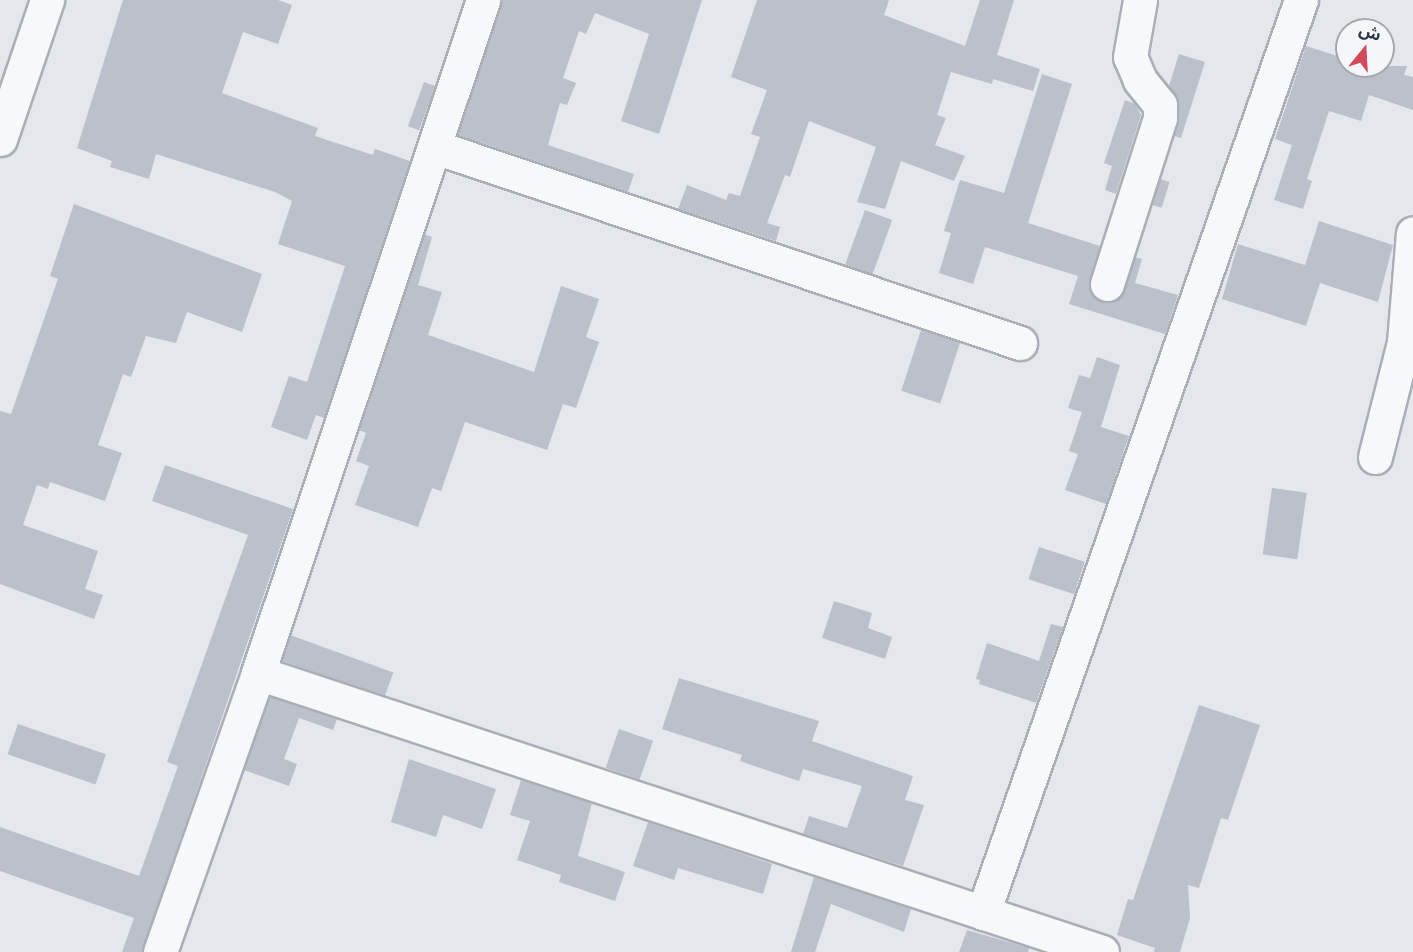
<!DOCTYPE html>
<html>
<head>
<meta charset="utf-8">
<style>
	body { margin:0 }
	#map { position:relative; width:1413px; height:952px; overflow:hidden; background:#e4e7ec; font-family:Cabin,"Noto Sans Arabic",sans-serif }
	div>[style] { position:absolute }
	.building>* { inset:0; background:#bbc0ca; transform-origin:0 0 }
	.roads { filter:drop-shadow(2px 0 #a9aeb7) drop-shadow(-2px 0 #a9aeb7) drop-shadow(0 2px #a9aeb7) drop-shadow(0 -2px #a9aeb7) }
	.street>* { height:33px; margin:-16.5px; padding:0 16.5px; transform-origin:16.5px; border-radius:16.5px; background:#f7f8fa }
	span { translate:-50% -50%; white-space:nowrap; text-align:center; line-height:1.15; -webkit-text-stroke:4.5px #f4f6f9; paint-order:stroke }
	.north { position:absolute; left:1335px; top:18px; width:60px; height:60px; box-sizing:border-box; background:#f4f6f9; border:2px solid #a4a8b1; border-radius:50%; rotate:18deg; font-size:16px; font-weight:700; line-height:24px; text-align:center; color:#2b3445 }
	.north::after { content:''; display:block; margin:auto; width:21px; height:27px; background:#d1495b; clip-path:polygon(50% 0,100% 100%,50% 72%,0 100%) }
</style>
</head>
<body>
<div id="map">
	<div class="building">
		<div style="clip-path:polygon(123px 0,278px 0,292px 5px,278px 44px,243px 32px,222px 93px,318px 128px,315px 136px,373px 155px,375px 149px,410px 161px,324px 418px,316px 415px,307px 440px,271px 427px,289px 376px,307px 382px,345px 266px,278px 244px,292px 201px,275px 192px,156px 154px,149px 179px,110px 167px,112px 161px,77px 148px)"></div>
		<div style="clip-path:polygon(501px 0,702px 0,659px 134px,621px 121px,649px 34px,595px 13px,586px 34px,579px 31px,563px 78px,576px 83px,567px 105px,560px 103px,548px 145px,634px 174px,628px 192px,458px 135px)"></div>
		<div style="clip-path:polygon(757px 0,889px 0,884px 15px,965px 46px,980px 0,1014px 0,997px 55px,1040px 69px,1033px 91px,993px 79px,992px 84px,951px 72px,937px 115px,946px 118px,935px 145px,965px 156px,954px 181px,901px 161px,885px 209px,857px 202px,876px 147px,809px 121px,790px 177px,785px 175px,767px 223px,780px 227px,776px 241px,678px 209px,687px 185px,726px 200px,729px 193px,740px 196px,760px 137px,751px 134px,767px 90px,731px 77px)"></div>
		<div style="clip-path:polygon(1306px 46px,1347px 59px,1347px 66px,1407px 66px,1404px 75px,1413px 77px,1413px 110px,1369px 95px,1361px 121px,1329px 111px,1307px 179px,1312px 181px,1303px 209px,1274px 200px,1292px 145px,1275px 139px)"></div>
		<div style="clip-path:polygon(1179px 54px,1205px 62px,1181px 138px,1174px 136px,1179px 105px,1169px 86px)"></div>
		<div style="clip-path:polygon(1042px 74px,1072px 84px,1028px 223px,1100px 246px,1089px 287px,1102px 302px,1120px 297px,1135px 257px,1142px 259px,1135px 283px,1178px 295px,1165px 334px,1069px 304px,1078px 276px,985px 247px,973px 284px,939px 273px,951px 233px,944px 231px,960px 180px,1004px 193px)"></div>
		<div style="left:424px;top:82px;width:12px;height:47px;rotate:20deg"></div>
		<div style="clip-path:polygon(1125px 100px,1135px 104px,1141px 115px,1116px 194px,1105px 190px,1112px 166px,1104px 163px)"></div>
		<div style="left:1160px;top:179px;width:10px;height:27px;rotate:17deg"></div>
		<div style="clip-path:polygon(74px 204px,262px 274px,242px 332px,187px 312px,176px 343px,146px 336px,131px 377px,123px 374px,98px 445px,122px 453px,105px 501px,50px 482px,48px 489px,37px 485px,23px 525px,98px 551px,85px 589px,103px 595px,94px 619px,0 584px,0 411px,11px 414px,58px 279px,50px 276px)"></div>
		<div style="left:865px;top:210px;width:29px;height:58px;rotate:20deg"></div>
		<div style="clip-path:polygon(1319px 221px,1393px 245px,1378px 302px,1320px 283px,1306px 326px,1222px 299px,1238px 244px,1305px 265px)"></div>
		<div style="clip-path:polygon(424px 234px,432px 237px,418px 285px,442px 292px,428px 335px,534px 372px,561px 286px,599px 299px,586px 337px,599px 342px,576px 408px,563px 404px,547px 450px,465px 422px,441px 491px,432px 488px,418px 527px,355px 505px,369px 466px,356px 461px,366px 433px,359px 430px)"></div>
		<div style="left:921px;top:330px;width:41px;height:64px;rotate:18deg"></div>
		<div style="clip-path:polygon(1097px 357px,1120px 365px,1101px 427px,1129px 436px,1106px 504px,1065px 490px,1078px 454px,1069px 451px,1082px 412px,1068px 408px,1079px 375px,1090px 378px)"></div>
		<div style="clip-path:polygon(165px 465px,293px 509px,142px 952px,122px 952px,134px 918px,0 871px,0 827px,139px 876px,178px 766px,167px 762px,248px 535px,152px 501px)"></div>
		<div style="left:1272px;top:488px;width:35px;height:67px;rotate:8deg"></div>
		<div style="left:1039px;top:547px;width:48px;height:34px;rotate:18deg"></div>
		<div style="clip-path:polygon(834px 601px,872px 613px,868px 628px,892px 637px,885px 659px,822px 638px)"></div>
		<div style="clip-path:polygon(1051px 624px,1063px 627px,1036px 703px,979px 684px,980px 680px,976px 679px,987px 643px,1039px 661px)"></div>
		<div style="left:290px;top:635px;width:110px;height:27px;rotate:20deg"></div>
		<div style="clip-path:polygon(679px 678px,819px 721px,812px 741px,913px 776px,905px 800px,924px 805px,903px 866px,803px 834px,809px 816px,847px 828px,862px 786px,803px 769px,799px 781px,740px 761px,742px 755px,662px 729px)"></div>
		<div style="clip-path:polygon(270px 697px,337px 719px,333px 730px,299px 718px,284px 759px,297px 764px,289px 786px,244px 770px)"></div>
		<div style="clip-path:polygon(1199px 705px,1260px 725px,1228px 820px,1221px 818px,1199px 888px,1188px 885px,1190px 918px,1180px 952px,1154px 952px,1155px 948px,1117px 935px,1128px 899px,1133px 900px)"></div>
		<div style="left:18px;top:724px;width:93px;height:32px;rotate:19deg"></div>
		<div style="left:619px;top:729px;width:36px;height:41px;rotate:19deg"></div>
		<div style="clip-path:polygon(409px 759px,496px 789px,482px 829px,443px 815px,436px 837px,391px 822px)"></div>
		<div style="clip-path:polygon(521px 780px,592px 803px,578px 856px,625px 872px,615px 901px,559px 882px,561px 875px,517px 860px,530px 821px,510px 815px)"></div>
		<div style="clip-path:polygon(648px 822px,772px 864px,763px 894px,678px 868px,674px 880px,633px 866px)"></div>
		<div style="clip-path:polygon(814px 877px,911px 909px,904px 932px,831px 904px,815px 952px,791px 952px)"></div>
		<div style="clip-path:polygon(967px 930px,1029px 948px,1028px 952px,959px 952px)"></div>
	</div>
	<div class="roads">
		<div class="street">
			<div style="left:0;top:139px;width:147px;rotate:-71.3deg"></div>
			<div style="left:435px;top:147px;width:617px;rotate:18.52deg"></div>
			<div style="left:1107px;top:284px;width:174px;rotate:-72.3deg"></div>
			<div style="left:1160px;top:118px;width:13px;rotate:-90deg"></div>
			<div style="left:1160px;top:105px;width:32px;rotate:-129deg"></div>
			<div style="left:1140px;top:80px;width:25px;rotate:-113deg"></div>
			<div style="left:1130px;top:57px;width:58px;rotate:-80deg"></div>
			<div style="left:1375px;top:457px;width:119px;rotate:-75.8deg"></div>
			<div style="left:1404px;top:342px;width:109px;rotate:-85.3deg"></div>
			<div style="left:258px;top:673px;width:889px;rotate:18.29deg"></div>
			<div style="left:983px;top:913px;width:967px;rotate:-70.8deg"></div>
			<div style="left:160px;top:952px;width:296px;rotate:-70.6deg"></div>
			<div style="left:258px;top:673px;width:710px;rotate:-71.51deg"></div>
		</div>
	</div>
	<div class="north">ش</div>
</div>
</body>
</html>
